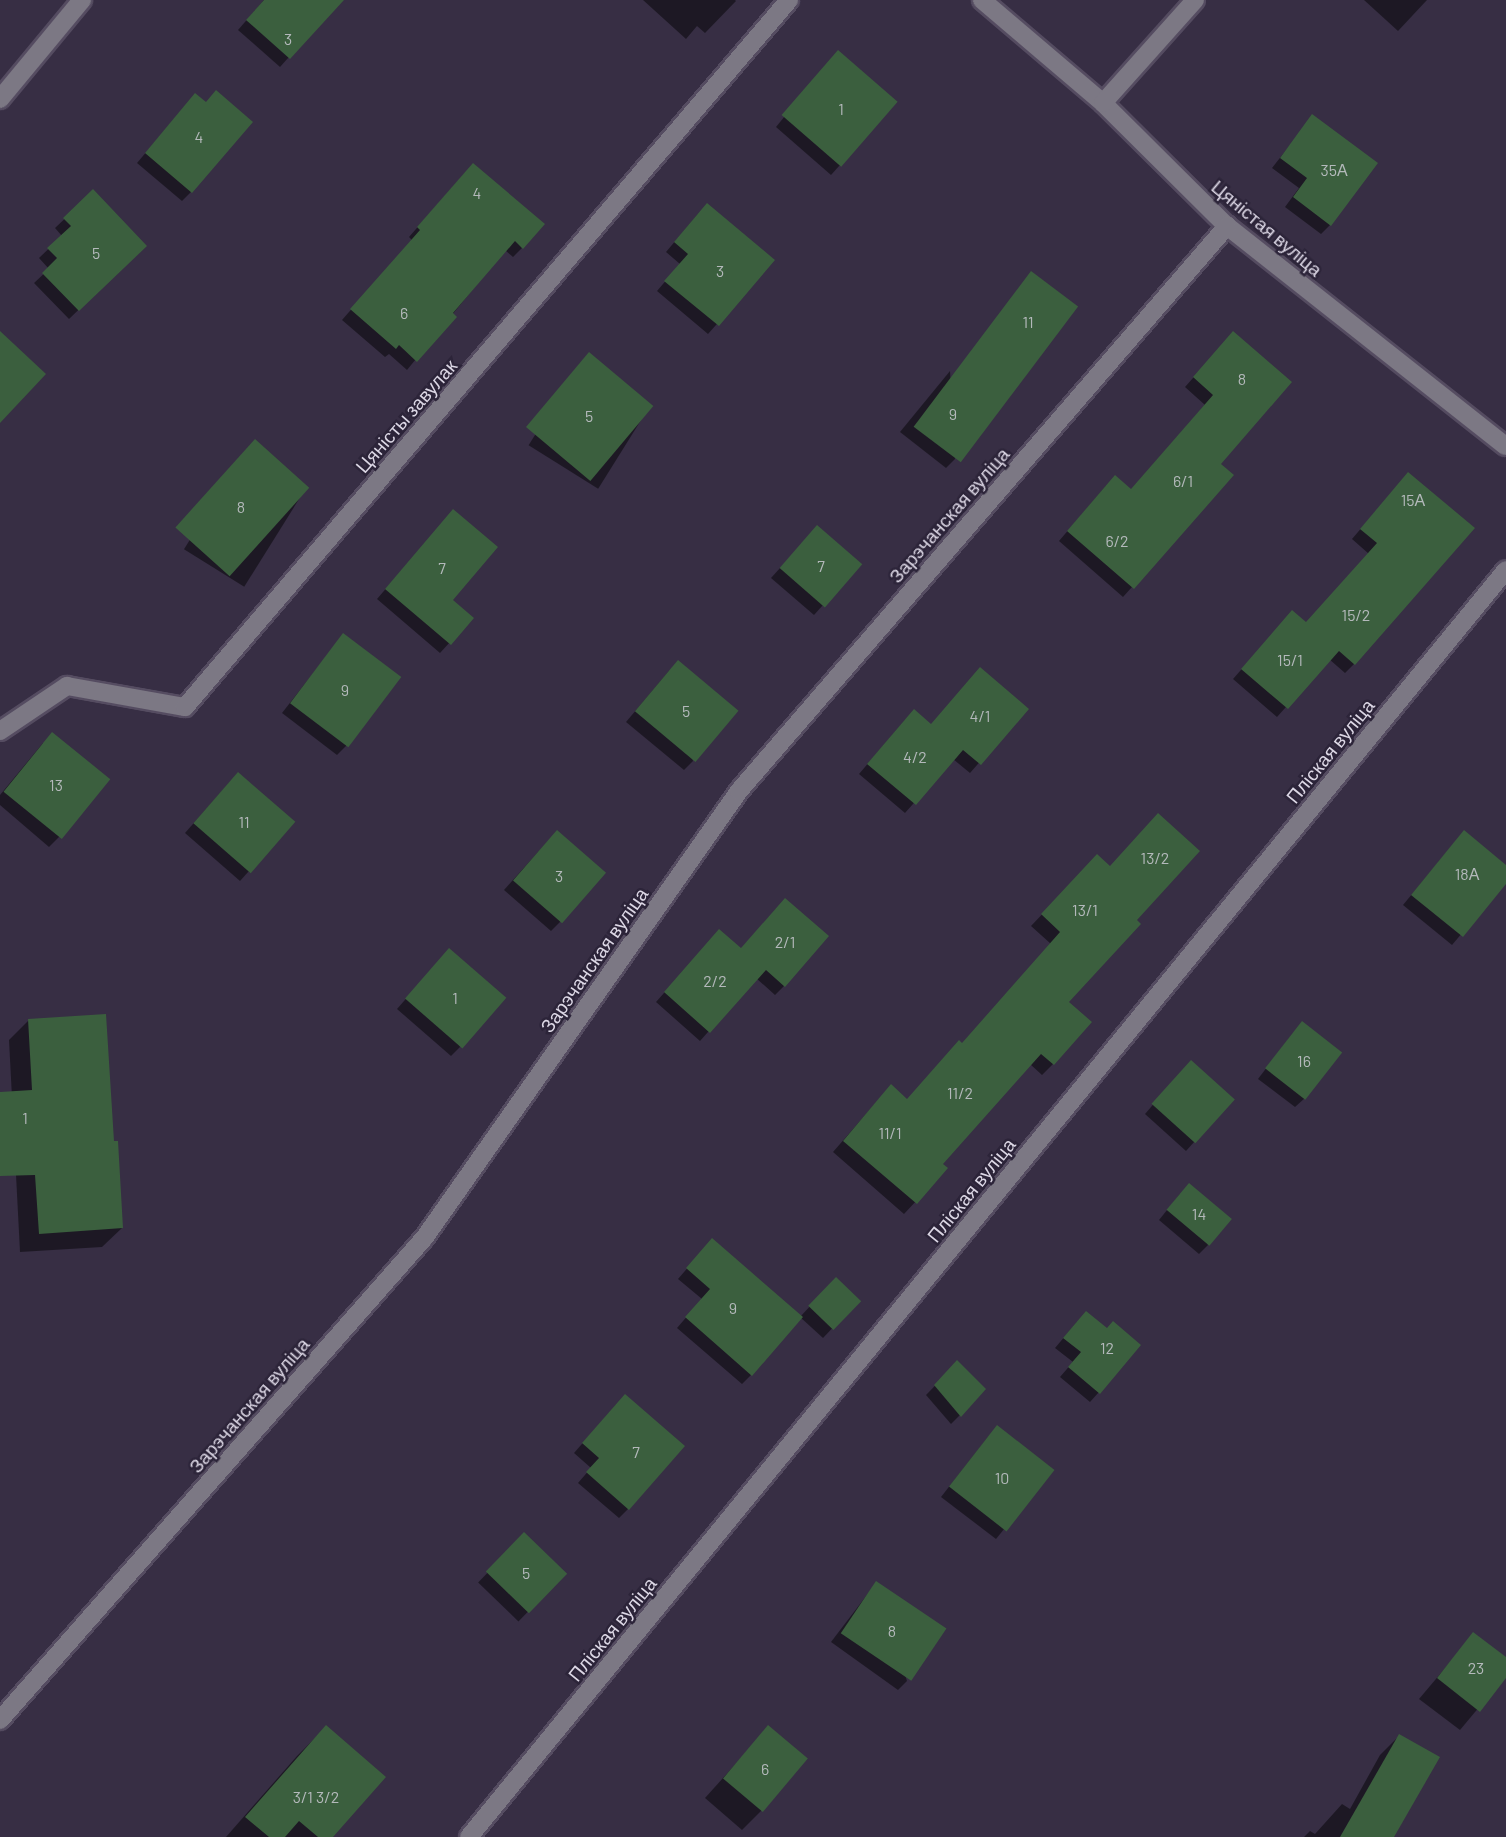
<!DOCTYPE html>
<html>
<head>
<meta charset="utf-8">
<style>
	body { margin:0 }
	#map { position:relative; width:1506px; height:1837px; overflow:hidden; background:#372e44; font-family:Barlow,sans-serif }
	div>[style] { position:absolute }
	.shadow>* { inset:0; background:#0007; transform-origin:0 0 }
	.building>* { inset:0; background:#3b5f3e; transform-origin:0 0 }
	.roads { filter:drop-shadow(2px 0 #554c61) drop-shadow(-2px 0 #554c61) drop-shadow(0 2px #554c61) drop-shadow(0 -2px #554c61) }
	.minor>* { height:18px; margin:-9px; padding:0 9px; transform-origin:9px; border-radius:9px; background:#7c7884 }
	span { translate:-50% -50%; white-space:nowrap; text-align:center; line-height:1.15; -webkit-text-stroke:5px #2c2439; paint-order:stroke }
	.number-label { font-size:16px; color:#b4b9bb }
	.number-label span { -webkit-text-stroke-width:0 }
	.street-label { font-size:19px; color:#dcd7e5 }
</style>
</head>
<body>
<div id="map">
	<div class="shadow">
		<div style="clip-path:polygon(264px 0,340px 0,280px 67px,238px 30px)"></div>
		<div style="clip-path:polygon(643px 0,735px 0,736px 1px,705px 33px,697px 26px,686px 39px)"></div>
		<div style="clip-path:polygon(1364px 0,1427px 0,1398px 31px)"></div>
		<div style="clip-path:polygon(829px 62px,840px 165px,831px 175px,776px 127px)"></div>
		<div style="clip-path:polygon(186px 105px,191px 192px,182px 201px,137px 163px)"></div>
		<div style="clip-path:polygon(1312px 117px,1330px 225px,1321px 234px,1285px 207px,1299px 188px,1272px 168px)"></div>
		<div style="clip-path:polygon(464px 174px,522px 248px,513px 257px,505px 250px,407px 370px,389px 354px,385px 357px,342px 320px,412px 240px,409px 237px)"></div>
		<div style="clip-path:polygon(93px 192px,145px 246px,69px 319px,34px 283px,49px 269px,39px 258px,62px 236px,55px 228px)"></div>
		<div style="clip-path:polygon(698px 214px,773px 261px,708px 334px,657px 291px,680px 264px,666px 252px)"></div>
		<div style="clip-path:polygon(1224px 343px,1218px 464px,1232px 476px,1123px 597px,1059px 541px,1106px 486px,1130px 491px,1205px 405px,1185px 387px)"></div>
		<div style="left:580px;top:363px;width:82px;height:97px;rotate:32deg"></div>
		<div style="clip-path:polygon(950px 371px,955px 459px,946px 468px,900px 432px)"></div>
		<div style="left:246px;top:450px;width:71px;height:117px;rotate:32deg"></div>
		<div style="clip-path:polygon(1399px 484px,1354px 664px,1345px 673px,1329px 659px,1277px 717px,1233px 679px,1283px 622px,1306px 624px,1369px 554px,1352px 539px)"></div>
		<div style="clip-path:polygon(444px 521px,451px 600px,472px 618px,440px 653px,377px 599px)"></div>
		<div style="clip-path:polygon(808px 537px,859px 565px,814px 615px,771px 578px)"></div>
		<div style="clip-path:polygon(343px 635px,346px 746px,337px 755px,282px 713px)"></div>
		<div style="clip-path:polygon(669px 671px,693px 761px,684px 770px,626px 722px)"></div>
		<div style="clip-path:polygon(1026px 709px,970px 773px,953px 759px,905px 813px,859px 774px,905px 720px,931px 725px)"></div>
		<div style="clip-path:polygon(43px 743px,59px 837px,49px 847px,0 805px,0 795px)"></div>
		<div style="clip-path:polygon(229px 783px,249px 871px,240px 881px,185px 833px)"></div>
		<div style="clip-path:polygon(548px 841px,560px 922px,551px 931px,504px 890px)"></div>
		<div style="clip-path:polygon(1455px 842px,1506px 867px,1506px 881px,1452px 945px,1403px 905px)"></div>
		<div style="clip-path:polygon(1086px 868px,1135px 920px,1066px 1002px,1053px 1064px,1042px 1075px,1030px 1064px,941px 1164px,946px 1169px,904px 1214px,833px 1152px,880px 1098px,907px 1101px,962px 1044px,1051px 944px,1031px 926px)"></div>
		<div style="clip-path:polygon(776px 909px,784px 986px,775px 995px,756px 978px,700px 1041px,656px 1002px,710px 941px,740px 950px)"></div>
		<div style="clip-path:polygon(440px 960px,460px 1047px,451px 1056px,397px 1009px)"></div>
		<div style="clip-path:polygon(29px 1020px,112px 1143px,122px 1228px,102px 1247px,20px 1252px,9px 1040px)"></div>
		<div style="clip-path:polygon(1293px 1033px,1305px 1098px,1295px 1107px,1258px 1079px)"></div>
		<div style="clip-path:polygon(1182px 1071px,1195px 1141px,1186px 1151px,1145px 1114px)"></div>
		<div style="clip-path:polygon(1180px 1194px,1208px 1245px,1199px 1254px,1159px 1220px)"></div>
		<div style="clip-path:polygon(703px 1250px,751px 1375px,742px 1384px,677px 1328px,702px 1299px,678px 1279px)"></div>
		<div style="clip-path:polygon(826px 1289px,858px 1301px,823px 1338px,800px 1317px)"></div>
		<div style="clip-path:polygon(1077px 1322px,1099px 1392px,1090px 1402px,1060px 1377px,1073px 1362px,1055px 1348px)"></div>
		<div style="clip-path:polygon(957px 1363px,960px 1415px,951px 1424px,926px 1395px)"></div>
		<div style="clip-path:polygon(616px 1405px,628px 1509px,619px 1518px,578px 1483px,591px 1468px,574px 1453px)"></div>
		<div style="clip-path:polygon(988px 1437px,1052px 1470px,996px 1539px,941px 1497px)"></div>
		<div style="left:524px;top:1535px;width:56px;height:66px;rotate:44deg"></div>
		<div style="clip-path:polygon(876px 1583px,907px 1681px,898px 1690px,831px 1642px)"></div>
		<div style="clip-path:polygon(1473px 1635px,1506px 1659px,1506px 1675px,1460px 1730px,1419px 1699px)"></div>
		<div style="clip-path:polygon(326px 1727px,331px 1837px,226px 1837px,297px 1756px)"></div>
		<div style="clip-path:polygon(768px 1728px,761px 1811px,742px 1830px,705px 1798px)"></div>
		<div style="clip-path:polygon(1399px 1736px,1392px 1837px,1304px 1837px,1310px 1831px,1315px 1834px,1342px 1804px,1350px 1809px,1380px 1755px)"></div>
	</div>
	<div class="building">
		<div style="clip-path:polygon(264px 0,344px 0,290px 59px,246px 20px)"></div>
		<div style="left:838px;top:50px;width:79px;height:86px;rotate:41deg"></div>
		<div style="clip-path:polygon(216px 90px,253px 122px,192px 193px,145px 153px,195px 93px,206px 102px)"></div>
		<div style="clip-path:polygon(1312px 114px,1378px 163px,1331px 226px,1293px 197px,1307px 178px,1280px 158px)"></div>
		<div style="clip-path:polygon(473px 163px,545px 224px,523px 249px,515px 241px,453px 313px,457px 317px,417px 362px,399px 345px,396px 349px,350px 309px,420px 230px,417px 227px)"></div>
		<div style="clip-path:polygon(93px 189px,147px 246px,79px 311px,42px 273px,57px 258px,47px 248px,71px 226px,63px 218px)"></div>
		<div style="clip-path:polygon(707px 203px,775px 260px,719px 326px,664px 281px,688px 254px,674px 242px)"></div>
		<div style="left:1031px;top:271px;width:59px;height:195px;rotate:37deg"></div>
		<div style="clip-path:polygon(0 331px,46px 374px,0 423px)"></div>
		<div style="clip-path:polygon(1233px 331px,1292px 382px,1221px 464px,1234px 475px,1134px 589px,1067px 531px,1115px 475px,1131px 489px,1213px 395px,1193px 377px)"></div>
		<div style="left:589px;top:352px;width:84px;height:98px;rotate:40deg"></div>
		<div style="left:255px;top:439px;width:73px;height:119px;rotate:42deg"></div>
		<div style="clip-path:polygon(1408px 472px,1475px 528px,1355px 665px,1339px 651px,1288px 709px,1241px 669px,1292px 610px,1306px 622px,1377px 543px,1360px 529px)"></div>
		<div style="clip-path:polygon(453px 509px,498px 547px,453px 600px,474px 618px,451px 645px,385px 589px)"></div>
		<div style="left:817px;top:525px;width:60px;height:57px;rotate:41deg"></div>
		<div style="left:343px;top:633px;width:73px;height:88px;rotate:37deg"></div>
		<div style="left:678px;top:660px;width:79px;height:67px;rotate:40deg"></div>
		<div style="clip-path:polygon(980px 667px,1029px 709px,981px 765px,963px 750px,916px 805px,867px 764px,914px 709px,931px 724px)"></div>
		<div style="left:52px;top:732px;width:75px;height:77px;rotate:39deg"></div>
		<div style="left:238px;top:772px;width:76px;height:68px;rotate:41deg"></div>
		<div style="clip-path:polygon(1158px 813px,1200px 851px,1137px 920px,1141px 924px,1069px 1002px,1092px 1022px,1054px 1065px,1041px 1054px,943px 1164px,948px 1168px,917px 1204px,843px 1141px,891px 1084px,907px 1099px,959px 1040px,962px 1043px,1060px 932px,1041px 914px,1097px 854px,1110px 866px)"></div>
		<div style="left:557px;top:830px;width:65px;height:67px;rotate:41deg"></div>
		<div style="clip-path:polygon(1464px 830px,1506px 865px,1506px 884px,1463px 937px,1411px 895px)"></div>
		<div style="clip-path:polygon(785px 898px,829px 936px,785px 987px,766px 970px,710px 1033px,664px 992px,719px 929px,741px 948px)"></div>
		<div style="left:449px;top:948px;width:76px;height:67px;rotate:41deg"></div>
		<div style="clip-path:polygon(106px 1014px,114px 1141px,118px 1141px,123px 1228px,39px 1234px,35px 1175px,0 1176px,0 1092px,32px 1090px,28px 1019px)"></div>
		<div style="left:1302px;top:1021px;width:51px;height:60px;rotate:38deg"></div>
		<div style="left:1191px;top:1060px;width:59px;height:59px;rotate:42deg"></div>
		<div style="left:1189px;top:1183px;width:56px;height:35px;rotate:40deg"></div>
		<div style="clip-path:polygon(712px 1238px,803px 1317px,752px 1376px,685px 1317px,710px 1289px,686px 1268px)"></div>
		<div style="left:836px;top:1277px;width:35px;height:40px;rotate:44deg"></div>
		<div style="clip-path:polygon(1086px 1311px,1107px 1328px,1113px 1321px,1141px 1345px,1100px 1394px,1068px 1367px,1081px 1352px,1063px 1338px)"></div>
		<div style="clip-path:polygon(957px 1360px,986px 1389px,961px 1417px,934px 1385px)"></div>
		<div style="clip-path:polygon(625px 1394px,685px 1446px,629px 1510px,586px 1472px,599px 1458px,582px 1443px)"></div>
		<div style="left:997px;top:1425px;width:73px;height:78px;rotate:38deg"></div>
		<div style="left:524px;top:1532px;width:60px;height:55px;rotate:44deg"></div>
		<div style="left:876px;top:1581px;width:85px;height:63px;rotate:34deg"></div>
		<div style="clip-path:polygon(1473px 1632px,1506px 1657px,1506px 1678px,1480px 1712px,1437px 1678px)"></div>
		<div style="clip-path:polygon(326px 1725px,386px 1777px,333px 1837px,318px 1837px,299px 1821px,285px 1837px,269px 1837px,245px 1817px)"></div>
		<div style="left:768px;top:1725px;width:52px;height:70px;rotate:40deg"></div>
		<div style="clip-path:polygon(1399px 1734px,1440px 1757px,1394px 1837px,1340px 1837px)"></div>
	</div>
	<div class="roads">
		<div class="minor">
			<div style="left:982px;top:0;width:159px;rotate:40.4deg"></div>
			<div style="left:1103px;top:103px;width:175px;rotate:44.8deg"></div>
			<div style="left:1227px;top:226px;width:355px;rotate:38.3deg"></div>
			<div style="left:0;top:99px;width:129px;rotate:-50.4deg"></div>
			<div style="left:1103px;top:103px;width:138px;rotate:-48.2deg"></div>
			<div style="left:0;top:731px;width:81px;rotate:-33.9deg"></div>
			<div style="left:67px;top:686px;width:120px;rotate:10.1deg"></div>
			<div style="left:185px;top:707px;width:930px;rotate:-49.49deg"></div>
			<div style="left:0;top:1720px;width:643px;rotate:-48.65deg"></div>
			<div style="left:425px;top:1237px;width:545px;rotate:-54.85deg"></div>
			<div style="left:739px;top:791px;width:747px;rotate:-49.18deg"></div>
			<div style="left:469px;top:1837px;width:1637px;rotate:-50.7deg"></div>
		</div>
	</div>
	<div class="number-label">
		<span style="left:288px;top:39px">3</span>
		<span style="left:841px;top:109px">1</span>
		<span style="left:199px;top:137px">4</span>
		<span style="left:1334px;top:170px">35А</span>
		<span style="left:477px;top:193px">4</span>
		<span style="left:96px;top:253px">5</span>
		<span style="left:720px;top:271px">3</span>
		<span style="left:404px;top:313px">6</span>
		<span style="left:1028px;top:322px">11</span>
		<span style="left:1242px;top:379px">8</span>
		<span style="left:953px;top:414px">9</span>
		<span style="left:589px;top:416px">5</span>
		<span style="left:1183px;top:481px">6/1</span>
		<span style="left:1413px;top:500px">15А</span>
		<span style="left:241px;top:507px">8</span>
		<span style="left:1117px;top:541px">6/2</span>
		<span style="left:821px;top:566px">7</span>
		<span style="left:442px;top:568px">7</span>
		<span style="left:1356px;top:615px">15/2</span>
		<span style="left:1290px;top:660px">15/1</span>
		<span style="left:345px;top:690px">9</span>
		<span style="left:686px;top:711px">5</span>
		<span style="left:980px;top:716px">4/1</span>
		<span style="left:915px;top:757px">4/2</span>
		<span style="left:56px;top:785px">13</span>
		<span style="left:244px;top:822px">11</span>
		<span style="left:1155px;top:858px">13/2</span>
		<span style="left:1467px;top:874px">18А</span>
		<span style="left:559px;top:876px">3</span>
		<span style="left:1085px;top:910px">13/1</span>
		<span style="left:785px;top:942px">2/1</span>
		<span style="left:715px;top:981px">2/2</span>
		<span style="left:455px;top:998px">1</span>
		<span style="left:1304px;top:1061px">16</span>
		<span style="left:960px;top:1093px">11/2</span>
		<span style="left:25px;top:1118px">1</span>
		<span style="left:890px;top:1133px">11/1</span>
		<span style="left:1199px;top:1214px">14</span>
		<span style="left:733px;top:1308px">9</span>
		<span style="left:1107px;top:1348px">12</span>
		<span style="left:636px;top:1452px">7</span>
		<span style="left:1002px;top:1478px">10</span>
		<span style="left:526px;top:1573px">5</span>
		<span style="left:892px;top:1631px">8</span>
		<span style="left:1476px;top:1668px">23</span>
		<span style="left:765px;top:1769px">6</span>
		<span style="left:316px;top:1797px">3/1 3/2</span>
	</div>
	<div class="street-label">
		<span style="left:1267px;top:228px;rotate:40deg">Цяністая вуліца</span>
		<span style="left:406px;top:416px;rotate:-49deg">Цяністы завулак</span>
		<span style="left:949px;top:515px;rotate:-49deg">Зарэчанская вуліца</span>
		<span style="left:1330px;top:751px;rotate:-51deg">Пліская вуліца</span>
		<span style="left:594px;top:960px;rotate:-55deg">Зарэчанская вуліца</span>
		<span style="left:971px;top:1190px;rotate:-51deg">Пліская вуліца</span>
		<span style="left:249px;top:1405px;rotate:-49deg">Зарэчанская вуліца</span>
		<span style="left:612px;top:1629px;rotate:-51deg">Пліская вуліца</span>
	</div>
</div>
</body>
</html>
